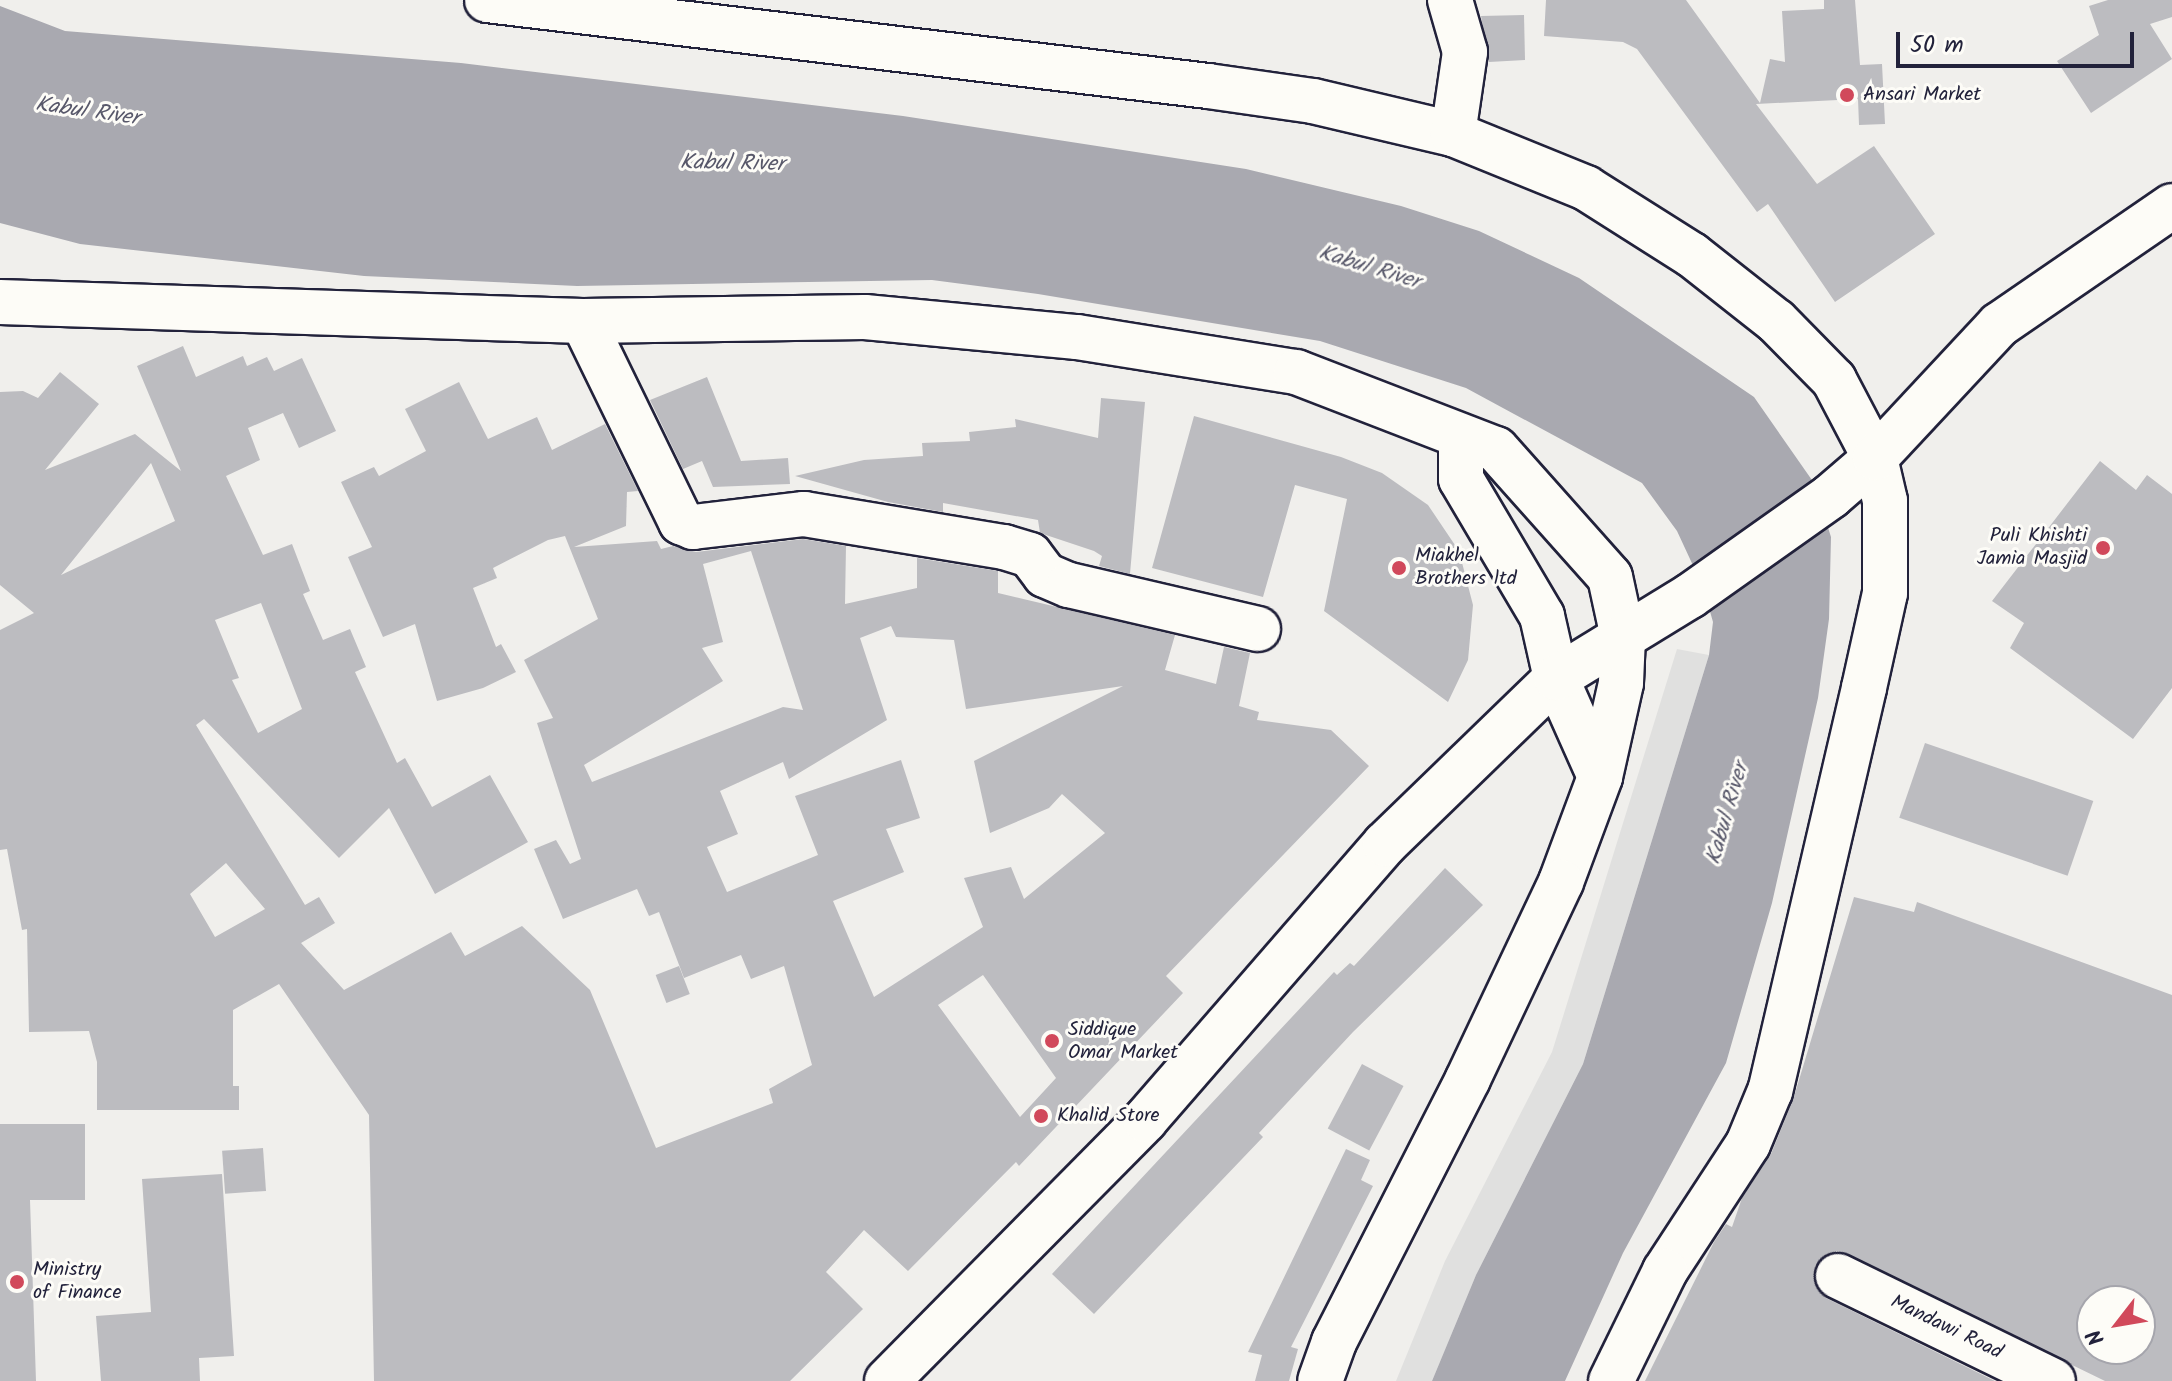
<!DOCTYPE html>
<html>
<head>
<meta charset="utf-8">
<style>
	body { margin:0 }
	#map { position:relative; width:2172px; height:1381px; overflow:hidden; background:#f0efec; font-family:Kalam,sans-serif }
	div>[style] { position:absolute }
	.built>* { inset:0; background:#e0e0df }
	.water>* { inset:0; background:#a9a9b0 }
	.building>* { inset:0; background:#bcbcc0; transform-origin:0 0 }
	.roads { filter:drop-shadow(2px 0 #22223b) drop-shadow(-2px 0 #22223b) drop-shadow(0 2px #22223b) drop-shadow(0 -2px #22223b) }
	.minor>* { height:44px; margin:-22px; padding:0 22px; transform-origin:22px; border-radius:22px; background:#fdfcf7 }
	.dots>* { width:22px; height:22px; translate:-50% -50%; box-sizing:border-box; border:4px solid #fdfcf7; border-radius:50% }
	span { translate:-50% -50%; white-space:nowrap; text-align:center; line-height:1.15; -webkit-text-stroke:6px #fdfcf7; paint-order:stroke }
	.poi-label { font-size:20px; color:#22223b }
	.left { translate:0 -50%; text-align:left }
	.right { translate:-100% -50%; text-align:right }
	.street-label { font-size:20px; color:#22223b }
	.water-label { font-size:22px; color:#58586a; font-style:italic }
	.north { position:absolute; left:2076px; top:1285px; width:80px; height:80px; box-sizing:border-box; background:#fdfcf7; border:2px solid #a5a5ac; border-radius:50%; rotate:239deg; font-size:22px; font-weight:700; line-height:32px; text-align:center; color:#22223b }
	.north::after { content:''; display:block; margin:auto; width:28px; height:36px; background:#d1495b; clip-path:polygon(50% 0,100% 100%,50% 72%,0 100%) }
	.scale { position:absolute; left:1896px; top:32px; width:238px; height:36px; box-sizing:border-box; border:4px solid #22223b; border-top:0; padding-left:10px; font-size:24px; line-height:28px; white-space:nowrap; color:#22223b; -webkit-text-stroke:6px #fdfcf7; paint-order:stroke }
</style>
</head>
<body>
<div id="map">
	<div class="built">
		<div style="clip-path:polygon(1677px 649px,1709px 655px,1583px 1064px,1476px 1275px,1432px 1381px,1396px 1381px,1445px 1261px,1552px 1052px)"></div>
	</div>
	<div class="water">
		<div style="clip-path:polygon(0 6px,65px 31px,461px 63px,903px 116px,1246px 169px,1401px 206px,1479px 231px,1579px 278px,1754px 397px,1814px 483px,1831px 537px,1829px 619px,1818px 698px,1772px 903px,1726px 1063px,1623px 1253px,1565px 1381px,1432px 1381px,1476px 1275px,1583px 1064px,1709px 655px,1713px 622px,1703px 587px,1677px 531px,1642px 483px,1466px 388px,1320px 341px,1038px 294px,932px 280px,577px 286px,364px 276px,80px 244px,0 223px)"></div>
	</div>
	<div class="building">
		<div style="clip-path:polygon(1546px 0,1686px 0,1760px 103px,1770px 59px,1785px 62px,1782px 11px,1824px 9px,1824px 0,1855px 0,1860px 65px,1882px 64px,1885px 124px,1859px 125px,1858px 99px,1756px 104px,1817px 184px,1874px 146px,1935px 234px,1835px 302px,1768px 204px,1757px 212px,1637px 49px,1623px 42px,1544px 36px)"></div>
		<div style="clip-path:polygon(2108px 0,2172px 0,2172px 17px,2150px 24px,2172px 59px,2091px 113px,2057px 61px,2099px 35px,2089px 6px)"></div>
		<div style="clip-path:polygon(1524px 15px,1525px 60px,1489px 62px,1481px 16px)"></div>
		<div style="clip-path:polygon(evenodd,183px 346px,196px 377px,243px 356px,247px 366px,267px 357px,274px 371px,302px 358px,336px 431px,299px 448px,283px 413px,248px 428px,260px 460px,226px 476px,263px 555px,292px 544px,310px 591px,303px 594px,323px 640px,350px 629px,366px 667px,355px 672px,397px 763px,405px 758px,432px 807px,490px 775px,528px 842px,435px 894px,389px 808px,339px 858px,204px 719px,196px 725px,305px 905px,319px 897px,335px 923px,301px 943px,344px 990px,451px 932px,465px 956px,522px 926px,590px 990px,656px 1148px,773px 1103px,769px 1089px,812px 1065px,784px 966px,751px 979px,741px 955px,684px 978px,659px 912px,649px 916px,637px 889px,563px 919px,534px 849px,556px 840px,570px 864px,581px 859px,537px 723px,553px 718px,524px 660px,598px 619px,565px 536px,548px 540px,493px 568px,497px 578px,473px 588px,496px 647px,501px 644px,516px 672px,483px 688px,437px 701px,415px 624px,383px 637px,348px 557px,372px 547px,341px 482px,374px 467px,379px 476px,426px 451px,405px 409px,459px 382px,488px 439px,537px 417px,552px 450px,605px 424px,638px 491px,627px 492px,626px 526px,574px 547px,657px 541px,661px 549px,673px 546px,696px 552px,803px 539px,846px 546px,845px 604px,917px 588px,917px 558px,998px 571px,998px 593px,1175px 635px,1165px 670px,1216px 684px,1224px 647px,1250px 653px,1239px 706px,1259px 712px,1257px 720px,1331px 730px,1369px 766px,1166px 976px,1183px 993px,1019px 1166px,1016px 1162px,908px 1271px,864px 1230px,826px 1272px,863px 1309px,790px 1381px,374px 1381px,369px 1115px,279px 984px,233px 1010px,233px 1086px,239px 1086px,239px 1110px,97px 1110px,97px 1062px,89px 1031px,29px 1032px,27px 929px,22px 930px,7px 849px,0 850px,0 630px,34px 613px,0 585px,0 392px,23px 391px,38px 398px,60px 372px,99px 404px,45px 470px,135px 434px,181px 471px,137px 366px,183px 346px,151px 463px,175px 521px,61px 575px,151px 463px,183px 346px,751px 551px,803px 710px,783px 707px,592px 782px,584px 765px,723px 681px,702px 648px,723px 642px,703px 564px,751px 551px,183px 346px,261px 603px,302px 709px,258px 733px,232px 680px,239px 678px,215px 620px,261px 603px,183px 346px,891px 626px,896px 637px,954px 640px,966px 709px,1123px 686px,974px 761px,990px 833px,1049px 808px,1062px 794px,1105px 833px,1024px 899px,1011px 867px,964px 878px,983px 927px,874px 997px,833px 901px,904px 872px,886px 829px,920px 818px,901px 760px,795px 796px,818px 855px,727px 892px,707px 847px,738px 834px,720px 791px,783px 762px,789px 779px,887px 720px,860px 638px,891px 626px,183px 346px,226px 863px,265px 909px,215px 937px,190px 894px,226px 863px,183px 346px,983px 975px,1056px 1078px,1020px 1117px,938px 1005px,983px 975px)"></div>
		<div style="clip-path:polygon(707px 377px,741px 461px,788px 458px,790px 484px,713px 487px,702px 461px,683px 469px,650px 400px)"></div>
		<div style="clip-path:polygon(1101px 398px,1145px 402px,1130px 574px,1099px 566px,1102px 556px,1094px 551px,1040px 533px,1038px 520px,943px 503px,943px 512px,888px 502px,795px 476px,864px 460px,923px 456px,922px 443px,970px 441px,969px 432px,1016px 427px,1015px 419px,1098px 438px)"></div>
		<div style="clip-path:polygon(1194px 416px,1341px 457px,1382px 473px,1428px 505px,1459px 551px,1473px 605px,1468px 660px,1448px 702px,1324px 611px,1347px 499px,1295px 485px,1263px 597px,1152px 568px)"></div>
		<div style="clip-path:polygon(2100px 461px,2136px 490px,2147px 475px,2172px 494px,2172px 688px,2133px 739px,2010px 648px,2024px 623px,1992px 601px)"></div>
		<div style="left:1925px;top:743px;width:178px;height:79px;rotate:19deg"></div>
		<div style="clip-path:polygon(1445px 868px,1483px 905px,1353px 1032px,1259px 1133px,1263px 1137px,1094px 1314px,1052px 1274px,1334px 972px,1337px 975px,1350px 963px,1354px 966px)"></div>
		<div style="clip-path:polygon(evenodd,1854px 897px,1914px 912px,1917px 902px,2172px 995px,2172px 1381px,2105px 1381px,1837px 1251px,1815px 1266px,1817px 1289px,1826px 1298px,1995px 1381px,1645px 1381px,1714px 1242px,1726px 1224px,1732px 1227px,1742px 1198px,1771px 1154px,1793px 1100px,1854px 897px,2092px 1301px,2140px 1301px,2140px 1349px,2092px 1349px,2092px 1301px)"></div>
		<div style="left:679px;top:966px;width:30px;height:25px;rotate:69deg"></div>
		<div style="left:1362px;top:1064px;width:47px;height:73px;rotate:28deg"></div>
		<div style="clip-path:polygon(0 1124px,85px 1124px,85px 1200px,30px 1200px,36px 1381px,0 1381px)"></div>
		<div style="left:263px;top:1148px;width:43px;height:41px;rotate:86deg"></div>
		<div style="clip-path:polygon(1346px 1149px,1370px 1160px,1361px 1180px,1373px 1186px,1291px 1347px,1298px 1349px,1289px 1381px,1255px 1381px,1262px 1355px,1248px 1352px)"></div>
		<div style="clip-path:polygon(222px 1174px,234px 1356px,199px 1358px,200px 1381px,101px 1381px,96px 1316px,151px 1312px,142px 1179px)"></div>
	</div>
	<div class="roads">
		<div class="minor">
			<div style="left:487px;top:0;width:726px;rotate:6.8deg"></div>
			<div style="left:1208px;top:86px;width:106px;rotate:8.1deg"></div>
			<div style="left:1313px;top:101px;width:144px;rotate:13.3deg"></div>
			<div style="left:1453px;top:134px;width:144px;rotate:22.1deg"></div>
			<div style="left:1586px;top:188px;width:125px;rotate:32.3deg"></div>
			<div style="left:1692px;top:255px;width:107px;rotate:38.2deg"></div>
			<div style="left:1776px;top:321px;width:83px;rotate:45.5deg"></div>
			<div style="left:1834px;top:380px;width:88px;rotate:62.3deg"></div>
			<div style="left:1875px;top:458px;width:44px;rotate:76.9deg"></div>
			<div style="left:1885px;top:501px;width:92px;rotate:90deg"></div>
			<div style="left:1885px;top:593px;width:97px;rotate:102.5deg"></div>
			<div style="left:1864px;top:688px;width:414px;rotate:103.1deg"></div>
			<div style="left:1770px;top:1091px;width:57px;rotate:112.5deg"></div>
			<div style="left:1748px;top:1144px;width:152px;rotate:123.2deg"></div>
			<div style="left:1665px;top:1271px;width:123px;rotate:116.1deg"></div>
			<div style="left:1450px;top:0;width:54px;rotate:73.9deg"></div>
			<div style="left:1465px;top:52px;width:83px;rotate:98.3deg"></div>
			<div style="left:0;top:302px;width:583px;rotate:1.87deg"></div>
			<div style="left:583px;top:321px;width:282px;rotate:-0.8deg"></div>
			<div style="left:865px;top:317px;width:213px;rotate:5.4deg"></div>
			<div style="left:1077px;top:337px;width:222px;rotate:9.1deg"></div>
			<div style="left:1296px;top:372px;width:214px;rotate:21.1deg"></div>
			<div style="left:1496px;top:449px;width:171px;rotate:48.3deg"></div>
			<div style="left:1610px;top:577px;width:61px;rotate:77.8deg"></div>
			<div style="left:1623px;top:637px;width:46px;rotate:92.5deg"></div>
			<div style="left:1621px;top:683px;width:96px;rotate:102.6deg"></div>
			<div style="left:1600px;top:777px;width:112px;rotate:110.4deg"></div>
			<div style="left:1561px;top:882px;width:218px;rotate:115.3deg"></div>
			<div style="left:1468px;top:1079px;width:295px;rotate:117deg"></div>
			<div style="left:1334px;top:1342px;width:41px;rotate:109.7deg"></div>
			<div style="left:583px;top:321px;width:224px;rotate:64deg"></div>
			<div style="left:681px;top:522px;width:13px;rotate:23deg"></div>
			<div style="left:693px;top:527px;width:112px;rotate:-6.7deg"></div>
			<div style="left:804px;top:514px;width:203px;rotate:9.4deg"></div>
			<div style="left:1004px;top:547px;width:27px;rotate:17deg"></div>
			<div style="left:1030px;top:555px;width:25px;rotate:53deg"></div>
			<div style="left:1045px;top:575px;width:26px;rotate:23deg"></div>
			<div style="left:1069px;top:585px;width:194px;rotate:13.1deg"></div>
			<div style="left:1461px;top:440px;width:39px;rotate:90deg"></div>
			<div style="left:1461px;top:479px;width:159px;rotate:59.4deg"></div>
			<div style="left:1542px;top:616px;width:64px;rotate:77.3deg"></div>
			<div style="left:1556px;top:678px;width:108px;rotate:66deg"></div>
			<div style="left:1838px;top:1276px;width:239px;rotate:26deg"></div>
			<div style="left:887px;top:1381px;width:367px;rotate:-45.3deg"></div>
			<div style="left:1145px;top:1120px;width:366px;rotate:-49deg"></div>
			<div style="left:1385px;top:844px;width:238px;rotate:-44.1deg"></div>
			<div style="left:1556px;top:678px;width:157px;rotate:-31.5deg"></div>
			<div style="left:1690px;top:596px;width:173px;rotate:-35.3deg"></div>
			<div style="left:1831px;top:496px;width:58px;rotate:-40.8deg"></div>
			<div style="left:1875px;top:458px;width:182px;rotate:-47deg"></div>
			<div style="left:1999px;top:325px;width:210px;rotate:-34.5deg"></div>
		</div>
	</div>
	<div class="dots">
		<div style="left:1847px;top:95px;background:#d1495b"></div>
		<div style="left:2103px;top:548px;background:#d1495b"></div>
		<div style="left:1399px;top:568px;background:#d1495b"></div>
		<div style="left:1052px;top:1041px;background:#d1495b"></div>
		<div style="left:1041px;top:1116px;background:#d1495b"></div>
		<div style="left:17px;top:1282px;background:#d1495b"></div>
	</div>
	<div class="poi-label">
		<span class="left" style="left:1863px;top:95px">Ansari Market</span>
		<span class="right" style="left:2087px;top:548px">Puli Khishti<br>Jamia Masjid</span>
		<span class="left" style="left:1415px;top:568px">Miakhel<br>Brothers ltd</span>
		<span class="left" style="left:1068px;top:1042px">Siddique<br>Omar Market</span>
		<span class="left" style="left:1057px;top:1116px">Khalid Store</span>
		<span class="left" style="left:33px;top:1282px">Ministry<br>of Finance</span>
	</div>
	<div class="street-label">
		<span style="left:1946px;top:1328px;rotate:26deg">Mandawi Road</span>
	</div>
	<div class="water-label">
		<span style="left:87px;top:112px;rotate:8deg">Kabul River</span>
		<span style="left:732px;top:164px;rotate:1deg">Kabul River</span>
		<span style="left:1369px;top:268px;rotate:17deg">Kabul River</span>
		<span style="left:1728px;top:814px;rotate:-74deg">Kabul River</span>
	</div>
	<div class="north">N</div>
	<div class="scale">50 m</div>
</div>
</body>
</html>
